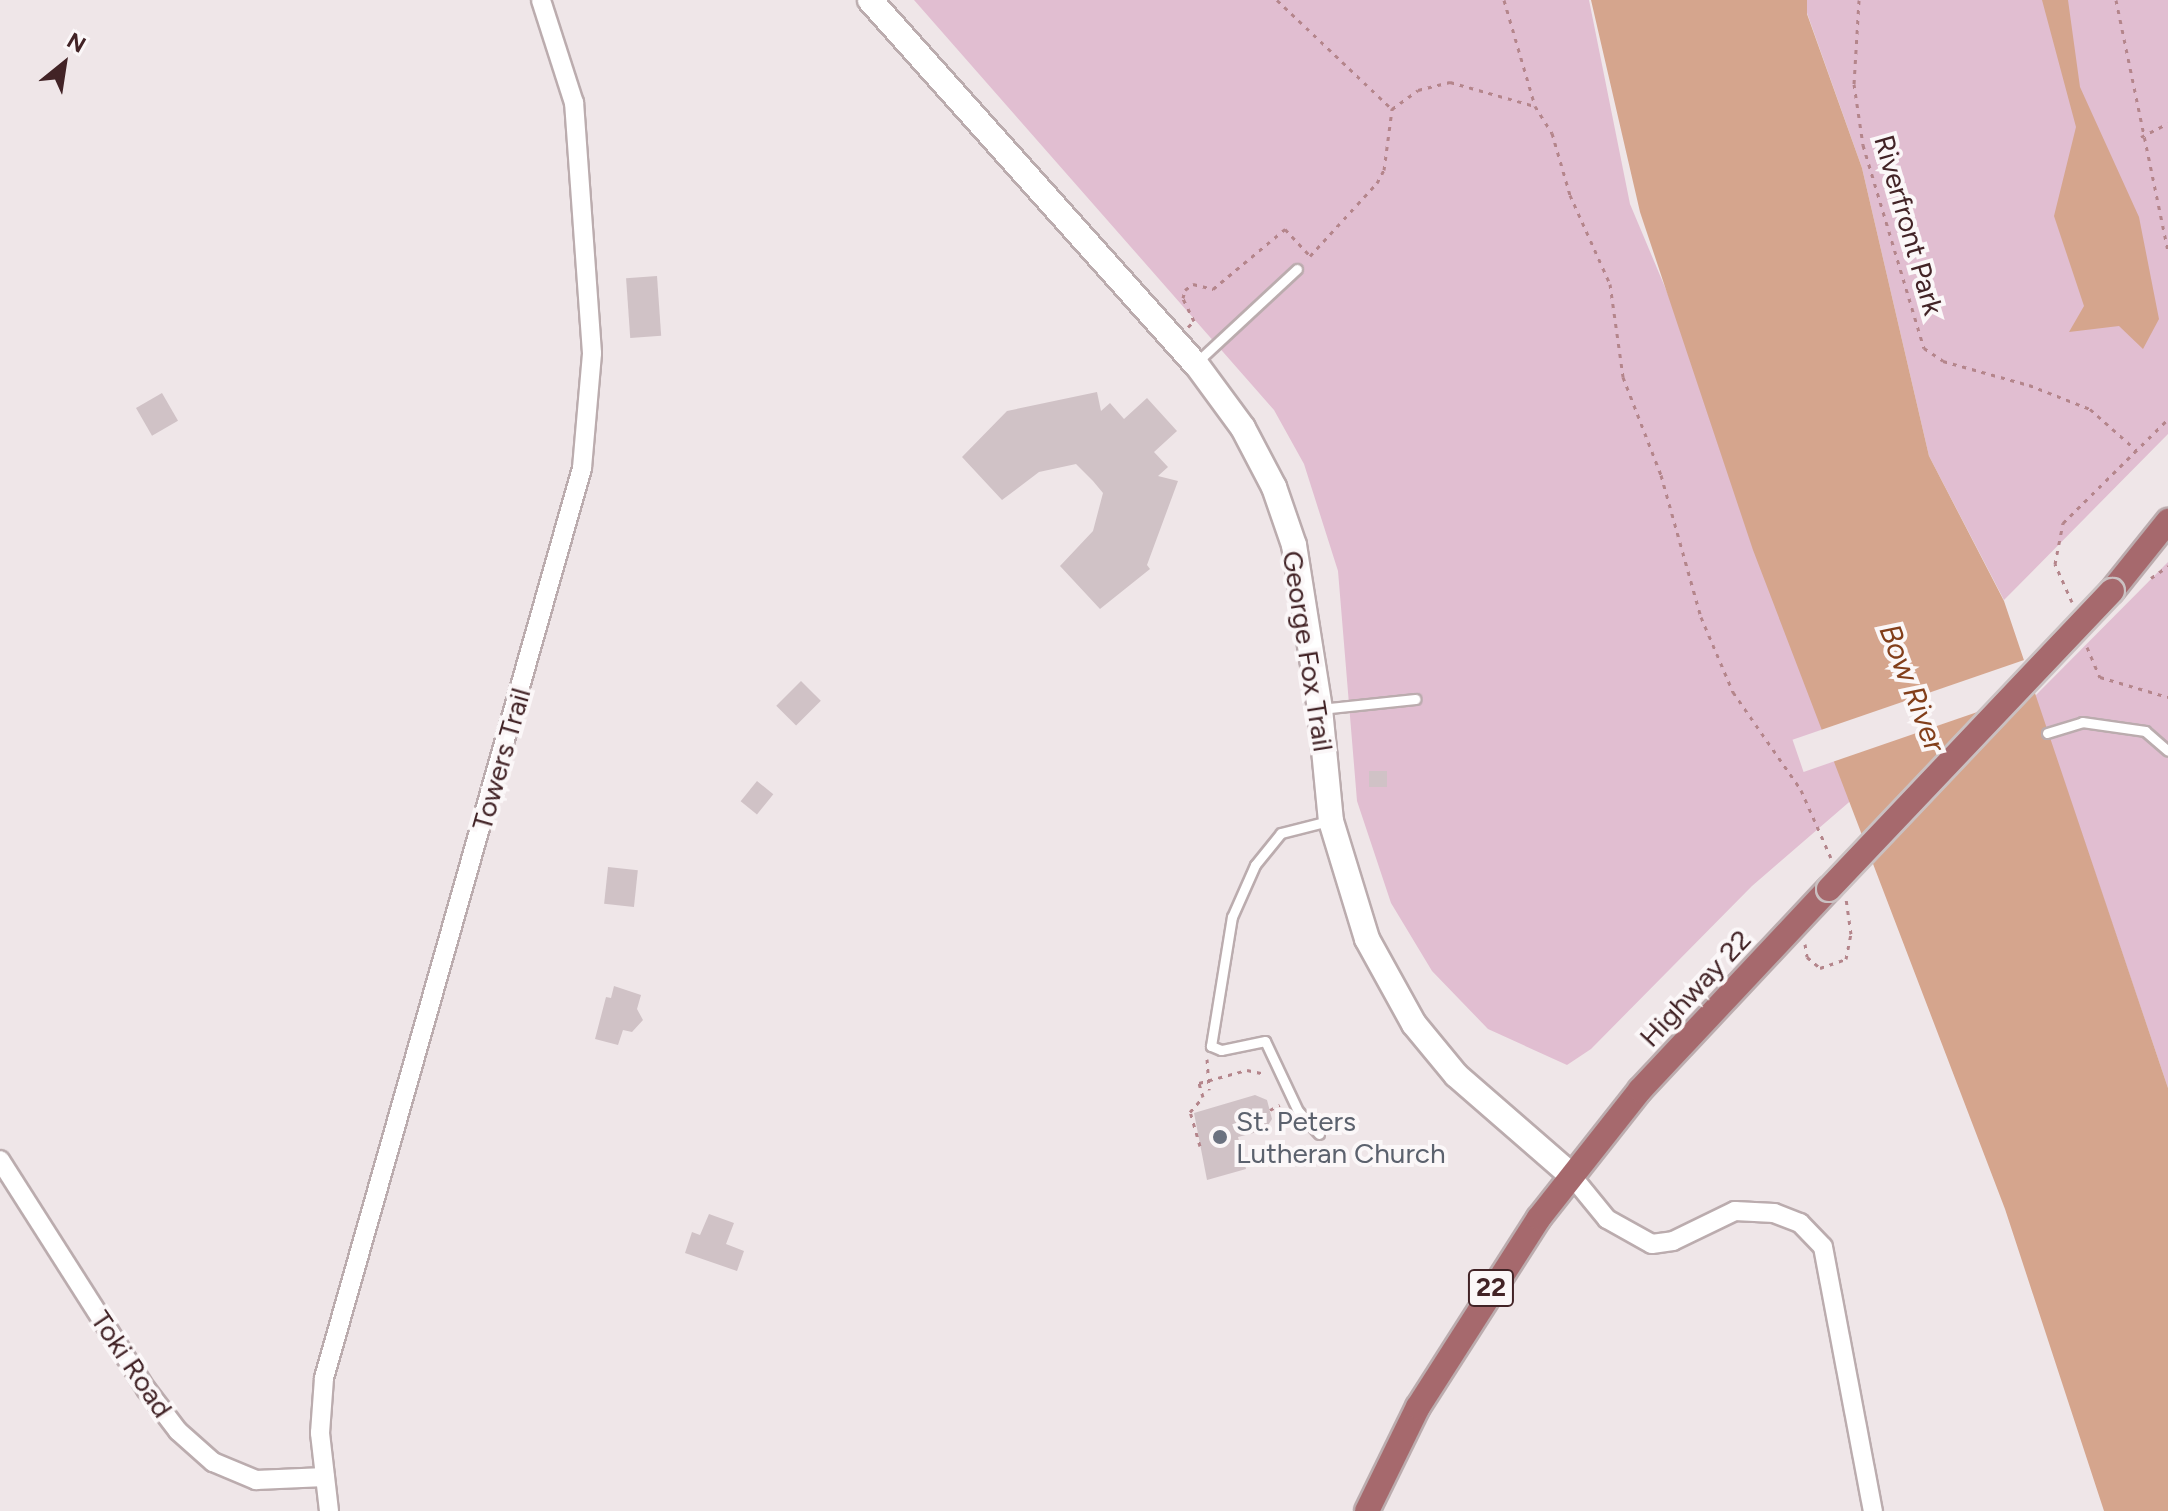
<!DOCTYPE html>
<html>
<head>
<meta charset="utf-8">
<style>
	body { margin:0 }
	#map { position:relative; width:2168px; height:1511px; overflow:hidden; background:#efe6e8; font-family:Figtree,sans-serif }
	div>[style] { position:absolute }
	.green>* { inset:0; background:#e1bed1 }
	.water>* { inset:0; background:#d5a58d }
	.pier>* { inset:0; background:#efe6e8; transform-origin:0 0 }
	.building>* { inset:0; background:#d0c2c6; transform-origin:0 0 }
	.path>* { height:3px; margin-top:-1.5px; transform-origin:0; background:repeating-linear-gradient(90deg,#b4858b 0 4px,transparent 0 10px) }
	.roads { filter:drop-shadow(2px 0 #bbacae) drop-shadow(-2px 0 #bbacae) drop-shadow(0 2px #bbacae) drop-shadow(0 -2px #bbacae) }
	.lane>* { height:9px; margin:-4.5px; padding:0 4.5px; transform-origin:4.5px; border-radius:4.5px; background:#fff }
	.street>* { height:18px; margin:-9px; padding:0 9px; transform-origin:9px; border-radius:9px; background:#fff }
	.secondary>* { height:24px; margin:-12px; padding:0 12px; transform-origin:12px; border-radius:12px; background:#fff }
	.primary>* { height:24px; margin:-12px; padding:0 12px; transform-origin:12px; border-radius:12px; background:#a6696d }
	.bridges { filter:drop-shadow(2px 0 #cac1c2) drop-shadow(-2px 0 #cac1c2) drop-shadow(0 2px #cac1c2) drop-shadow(0 -2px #cac1c2) }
	.primary-bridge>* { height:24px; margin:-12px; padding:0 12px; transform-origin:12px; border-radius:12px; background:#a6696d }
	.dots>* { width:22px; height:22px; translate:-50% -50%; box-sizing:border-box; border:4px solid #fbf7f8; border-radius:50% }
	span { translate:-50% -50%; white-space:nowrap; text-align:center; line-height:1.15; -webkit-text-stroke:8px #fbf7f8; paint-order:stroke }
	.shield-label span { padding:2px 6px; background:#fbf7f8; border:2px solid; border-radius:6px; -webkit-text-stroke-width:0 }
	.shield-label { font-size:26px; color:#422326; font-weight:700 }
	.street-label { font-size:28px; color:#422326 }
	.worship-label { font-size:28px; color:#5b616d }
	.left { translate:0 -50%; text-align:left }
	.water-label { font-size:30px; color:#823e1a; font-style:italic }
	.north { position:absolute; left:24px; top:24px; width:80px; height:80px; -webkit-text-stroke:6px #fbf7f8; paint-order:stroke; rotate:30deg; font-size:22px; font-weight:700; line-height:32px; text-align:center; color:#422326 }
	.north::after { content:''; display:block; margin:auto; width:28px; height:36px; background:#422326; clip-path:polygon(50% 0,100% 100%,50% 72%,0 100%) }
</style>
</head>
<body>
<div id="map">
	<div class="green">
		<div style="clip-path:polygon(914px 0,1589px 0,1630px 204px,1739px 463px,1855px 797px,1752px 886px,1591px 1049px,1567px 1065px,1488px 1029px,1432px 971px,1391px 903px,1357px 801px,1338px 571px,1304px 464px,1274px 410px)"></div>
		<div style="clip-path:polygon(1807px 0,2168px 0,2168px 434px,2004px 600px,1929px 456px,1862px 168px,1807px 13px)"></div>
		<div style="clip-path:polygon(2168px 562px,2168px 1088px,2035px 696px)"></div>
	</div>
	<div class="water">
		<div style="clip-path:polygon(1591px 0,1807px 0,1807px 14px,1862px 168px,1929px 456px,2004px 601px,2168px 1088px,2168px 1511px,2104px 1511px,2005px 1209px,1753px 550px,1640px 212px)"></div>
		<div style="clip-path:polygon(2042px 0,2068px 0,2080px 87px,2139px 217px,2159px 319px,2143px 349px,2119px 326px,2069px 332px,2084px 306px,2054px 216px,2076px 127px)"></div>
	</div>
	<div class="pier">
		<div style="left:2027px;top:659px;width:34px;height:248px;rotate:71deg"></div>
	</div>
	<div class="building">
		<div style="left:657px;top:276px;width:60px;height:31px;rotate:86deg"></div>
		<div style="clip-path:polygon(1097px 392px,1101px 411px,1110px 403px,1124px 419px,1147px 398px,1177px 431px,1154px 452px,1168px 467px,1158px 476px,1178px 481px,1147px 565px,1150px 569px,1100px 609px,1060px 566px,1093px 531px,1103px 493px,1093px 481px,1076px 464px,1039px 472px,1002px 500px,962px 457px,1007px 411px)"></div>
		<div style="left:162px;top:393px;width:32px;height:30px;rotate:60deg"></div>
		<div style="left:801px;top:681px;width:28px;height:35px;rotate:45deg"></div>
		<div style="left:1369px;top:771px;width:18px;height:16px"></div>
		<div style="left:757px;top:781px;width:21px;height:26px;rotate:39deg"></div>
		<div style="left:608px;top:867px;width:30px;height:37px;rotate:6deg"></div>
		<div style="clip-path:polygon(614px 986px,641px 995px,637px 1009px,643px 1020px,632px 1032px,623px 1030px,618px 1045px,595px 1039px,606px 997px,611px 998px)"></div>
		<div style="clip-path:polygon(1255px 1095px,1267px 1100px,1272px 1119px,1265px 1130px,1238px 1137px,1246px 1169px,1207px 1180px,1194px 1113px)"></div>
		<div style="clip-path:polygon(709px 1214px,734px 1223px,726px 1244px,744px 1251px,737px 1271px,685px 1253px,692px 1232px,700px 1235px)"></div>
	</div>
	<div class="path">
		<div style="left:1277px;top:0;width:158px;rotate:43.5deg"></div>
		<div style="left:1392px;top:109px;width:32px;rotate:-36deg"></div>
		<div style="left:1418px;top:90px;width:33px;rotate:-14deg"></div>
		<div style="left:1450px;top:82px;width:88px;rotate:15.8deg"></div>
		<div style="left:1504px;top:0;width:110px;rotate:73.7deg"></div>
		<div style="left:1535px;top:106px;width:32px;rotate:58deg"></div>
		<div style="left:1552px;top:133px;width:65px;rotate:73.8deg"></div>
		<div style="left:1570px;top:195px;width:98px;rotate:65.8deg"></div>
		<div style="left:1610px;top:284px;width:94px;rotate:82deg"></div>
		<div style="left:1623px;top:377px;width:105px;rotate:68.8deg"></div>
		<div style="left:1661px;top:475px;width:148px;rotate:74.3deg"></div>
		<div style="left:1701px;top:617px;width:82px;rotate:66.9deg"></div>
		<div style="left:1733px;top:692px;width:119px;rotate:55.2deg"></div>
		<div style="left:1801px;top:790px;width:74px;rotate:66.2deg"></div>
		<div style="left:1859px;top:0;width:84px;rotate:93.4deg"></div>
		<div style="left:1854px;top:84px;width:62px;rotate:81.6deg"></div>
		<div style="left:1863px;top:145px;width:212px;rotate:73.3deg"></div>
		<div style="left:1924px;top:348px;width:23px;rotate:34deg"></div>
		<div style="left:1943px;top:361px;width:89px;rotate:15.6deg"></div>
		<div style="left:2029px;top:385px;width:66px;rotate:21.5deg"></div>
		<div style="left:2090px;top:409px;width:62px;rotate:41.7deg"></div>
		<div style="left:2116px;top:0;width:256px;rotate:78.3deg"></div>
		<div style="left:2141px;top:137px;width:30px;rotate:-27deg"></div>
		<div style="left:1310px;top:256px;width:99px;rotate:-47.5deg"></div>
		<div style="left:1377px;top:183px;width:15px;rotate:-62deg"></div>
		<div style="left:1384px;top:170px;width:62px;rotate:-82.5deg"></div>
		<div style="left:1188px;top:327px;width:8px;rotate:-45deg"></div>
		<div style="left:1194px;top:321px;width:25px;rotate:-116deg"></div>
		<div style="left:1183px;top:298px;width:8px;rotate:-76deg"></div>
		<div style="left:1185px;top:290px;width:10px;rotate:-37deg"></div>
		<div style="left:1193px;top:284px;width:21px;rotate:14deg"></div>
		<div style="left:1213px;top:289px;width:94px;rotate:-39.8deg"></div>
		<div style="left:1285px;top:229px;width:37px;rotate:47deg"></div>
		<div style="left:2151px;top:578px;width:21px;rotate:-35deg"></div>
		<div style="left:2072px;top:602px;width:42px;rotate:-114.1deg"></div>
		<div style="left:2055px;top:564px;width:42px;rotate:-79deg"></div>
		<div style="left:2063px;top:523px;width:148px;rotate:-44.7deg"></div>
		<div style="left:2087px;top:647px;width:33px;rotate:67deg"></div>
		<div style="left:2100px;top:677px;width:71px;rotate:16.4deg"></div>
		<div style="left:1805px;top:944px;width:13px;rotate:81deg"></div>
		<div style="left:1807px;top:957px;width:17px;rotate:40deg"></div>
		<div style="left:1820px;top:968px;width:28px;rotate:-19deg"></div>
		<div style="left:1846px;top:959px;width:25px;rotate:-79deg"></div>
		<div style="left:1851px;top:934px;width:35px;rotate:-98deg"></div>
		<div style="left:1207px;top:1059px;width:31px;rotate:86deg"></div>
		<div style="left:1270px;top:1110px;width:11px;rotate:-27deg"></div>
		<div style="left:1200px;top:1146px;width:35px;rotate:-106deg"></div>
		<div style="left:1190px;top:1112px;width:20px;rotate:-49deg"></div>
		<div style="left:1203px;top:1097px;width:15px;rotate:-106deg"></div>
		<div style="left:1199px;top:1083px;width:50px;rotate:-15.2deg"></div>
		<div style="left:1247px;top:1070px;width:19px;rotate:12deg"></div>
	</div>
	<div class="roads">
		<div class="lane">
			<div style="left:1198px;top:361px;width:135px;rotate:-42.9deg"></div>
			<div style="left:1320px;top:709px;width:96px;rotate:-6deg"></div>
			<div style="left:2047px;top:733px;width:37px;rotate:-17deg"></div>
			<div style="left:2082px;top:722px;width:64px;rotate:8.1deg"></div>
			<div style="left:2145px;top:731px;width:30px;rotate:41deg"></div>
			<div style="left:1319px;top:1134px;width:31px;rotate:-132deg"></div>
			<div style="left:1298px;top:1111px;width:77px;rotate:-115.2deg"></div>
			<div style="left:1265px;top:1041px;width:45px;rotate:168.4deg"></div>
			<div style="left:1221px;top:1050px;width:11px;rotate:-158deg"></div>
			<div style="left:1211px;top:1046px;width:131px;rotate:-80.8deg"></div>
			<div style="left:1232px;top:917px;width:57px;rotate:-66.1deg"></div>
			<div style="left:1255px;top:865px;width:41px;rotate:-50.9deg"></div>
			<div style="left:1281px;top:833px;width:49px;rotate:-14.3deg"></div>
		</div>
		<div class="street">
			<div style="left:0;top:1160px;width:272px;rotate:57.5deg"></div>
			<div style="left:146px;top:1389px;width:53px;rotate:52.7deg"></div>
			<div style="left:178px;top:1431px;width:47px;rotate:41.5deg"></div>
			<div style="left:213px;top:1462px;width:47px;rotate:22.7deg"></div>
			<div style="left:256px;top:1480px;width:69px;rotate:-2.5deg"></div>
			<div style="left:1571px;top:1175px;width:57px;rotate:50.7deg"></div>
			<div style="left:1607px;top:1219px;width:51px;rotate:29.1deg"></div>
			<div style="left:1652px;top:1244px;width:21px;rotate:-8deg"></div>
			<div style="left:1673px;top:1241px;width:69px;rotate:-25.8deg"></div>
			<div style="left:1735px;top:1211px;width:39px;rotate:3deg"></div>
			<div style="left:1774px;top:1213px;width:28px;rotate:21deg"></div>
			<div style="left:1800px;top:1223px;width:33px;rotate:46deg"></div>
			<div style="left:1823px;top:1247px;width:269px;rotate:79.3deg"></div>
			<div style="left:329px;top:1511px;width:79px;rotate:-96.6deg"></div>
			<div style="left:320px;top:1433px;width:55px;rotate:-85.8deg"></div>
			<div style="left:324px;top:1378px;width:946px;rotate:-74.17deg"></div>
			<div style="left:582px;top:468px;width:115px;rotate:-85deg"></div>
			<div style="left:592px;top:353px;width:251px;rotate:-94.1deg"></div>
			<div style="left:574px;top:103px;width:108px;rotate:-107.8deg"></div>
		</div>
		<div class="secondary">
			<div style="left:870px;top:0;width:489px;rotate:48.2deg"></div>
			<div style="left:1196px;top:364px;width:79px;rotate:53.7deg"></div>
			<div style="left:1243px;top:428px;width:67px;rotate:62.3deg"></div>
			<div style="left:1274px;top:487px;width:61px;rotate:71deg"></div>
			<div style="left:1294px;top:545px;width:166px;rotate:81deg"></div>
			<div style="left:1320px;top:709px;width:113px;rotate:84.4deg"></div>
			<div style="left:1331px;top:821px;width:123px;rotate:73deg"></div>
			<div style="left:1367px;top:939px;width:97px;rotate:61.1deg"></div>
			<div style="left:1414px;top:1024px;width:66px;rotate:50.5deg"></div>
			<div style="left:1456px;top:1075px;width:152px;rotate:41deg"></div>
		</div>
		<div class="primary">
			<div style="left:2112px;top:591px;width:90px;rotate:-51.3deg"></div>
			<div style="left:1367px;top:1511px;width:116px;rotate:-63.9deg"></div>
			<div style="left:1418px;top:1407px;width:224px;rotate:-57.4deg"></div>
			<div style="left:1539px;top:1218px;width:163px;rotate:-51.7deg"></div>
			<div style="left:1640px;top:1090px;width:276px;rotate:-46.8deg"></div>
		</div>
	</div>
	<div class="bridges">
		<div class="primary-bridge">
			<div style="left:1829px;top:889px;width:411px;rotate:-46.5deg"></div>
		</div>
	</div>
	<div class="dots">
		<div style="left:1220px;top:1137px;background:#6b7280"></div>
	</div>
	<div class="shield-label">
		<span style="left:1491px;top:1288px">22</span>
	</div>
	<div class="street-label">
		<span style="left:1909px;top:225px;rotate:74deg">Riverfront Park</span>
		<span style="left:1308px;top:651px;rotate:81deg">George Fox Trail</span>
		<span style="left:501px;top:759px;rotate:-74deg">Towers Trail</span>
		<span style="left:1695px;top:988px;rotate:-47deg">Highway 22</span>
		<span style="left:132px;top:1364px;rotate:56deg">Toki Road</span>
	</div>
	<div class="worship-label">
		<span class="left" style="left:1236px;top:1137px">St. Peters<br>Lutheran Church</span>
	</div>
	<div class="water-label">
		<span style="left:1912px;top:688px;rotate:69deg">Bow River</span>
	</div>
	<div class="north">N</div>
</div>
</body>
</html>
